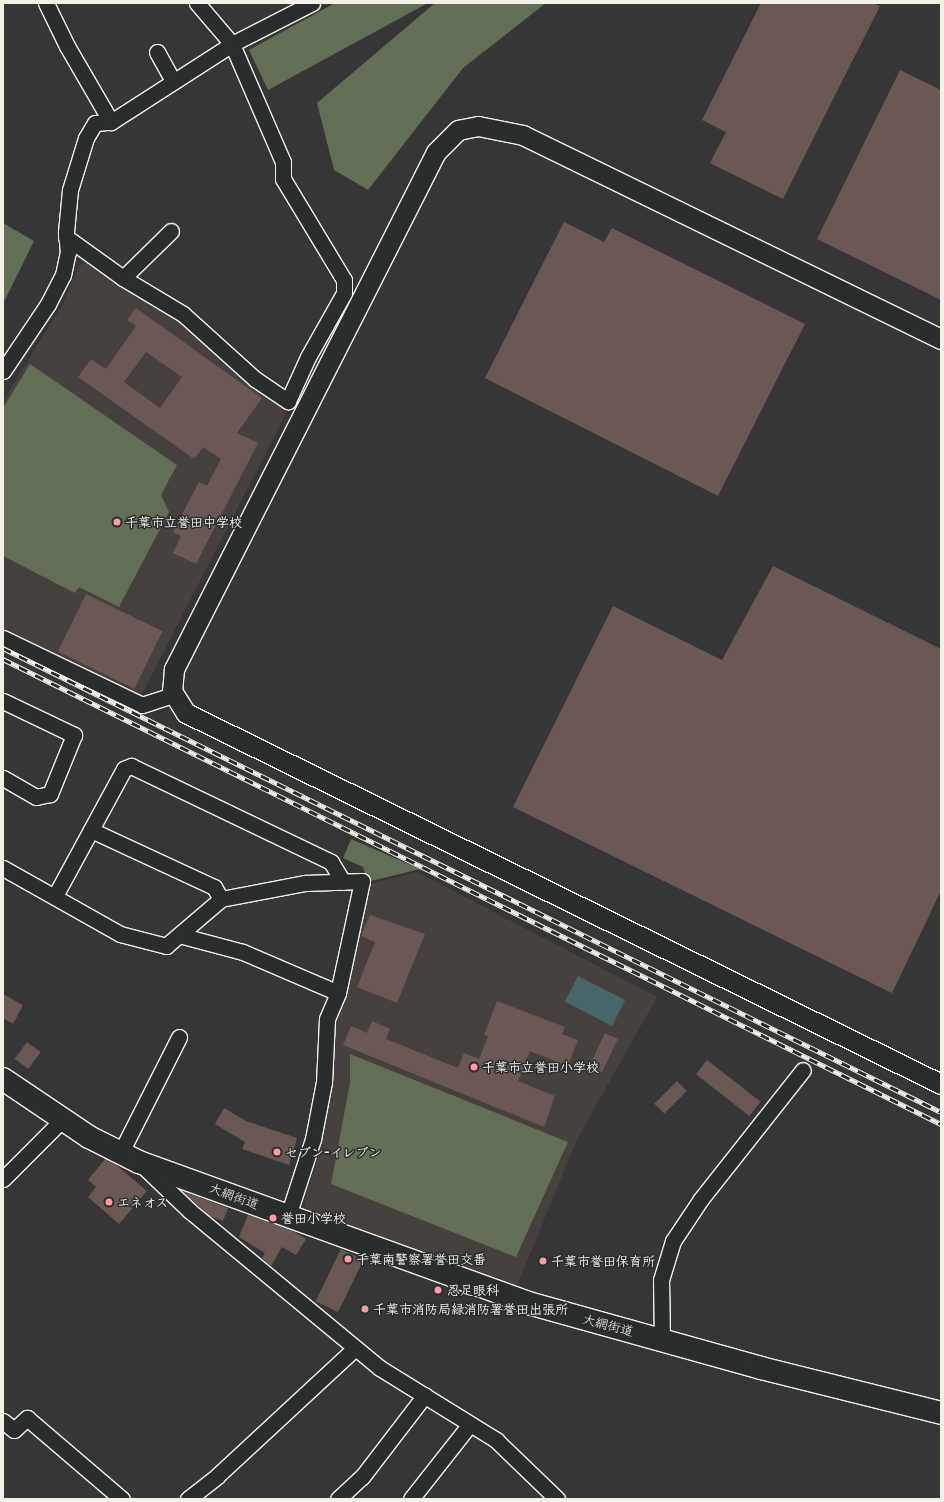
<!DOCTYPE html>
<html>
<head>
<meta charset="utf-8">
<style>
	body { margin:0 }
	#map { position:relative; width:944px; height:1502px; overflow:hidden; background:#373636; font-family:Mali,"Klee One",sans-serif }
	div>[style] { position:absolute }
	.built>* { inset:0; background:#46403f }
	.green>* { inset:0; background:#626e56 }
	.water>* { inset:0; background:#48666a; transform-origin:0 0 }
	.building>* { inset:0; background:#6a5855; transform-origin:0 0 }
	.roads { filter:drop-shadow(1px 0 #f4f1e8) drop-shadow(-1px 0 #f4f1e8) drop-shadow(0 1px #f4f1e8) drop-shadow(0 -1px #f4f1e8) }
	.minor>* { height:15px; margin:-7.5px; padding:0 7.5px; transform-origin:7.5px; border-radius:7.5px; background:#2a2d2e }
	.tertiary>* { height:19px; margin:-9.5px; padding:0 9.5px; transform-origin:9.5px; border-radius:9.5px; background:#2a2d2e }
	.primary>* { height:22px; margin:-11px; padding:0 11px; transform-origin:11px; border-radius:11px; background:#2a2d2e }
	.rail>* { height:4.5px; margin-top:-2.25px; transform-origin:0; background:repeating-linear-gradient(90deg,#2a2d2e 0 9px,#f4f1e8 0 18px); box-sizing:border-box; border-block:1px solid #f4f1e8 }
	.dots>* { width:11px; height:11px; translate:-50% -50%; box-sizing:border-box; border:2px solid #2a2d2e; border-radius:50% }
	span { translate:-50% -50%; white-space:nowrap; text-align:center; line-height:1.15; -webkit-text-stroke:3px #2a2d2e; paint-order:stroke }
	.poi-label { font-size:13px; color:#f4f1e8; font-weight:700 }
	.left { translate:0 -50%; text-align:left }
	.street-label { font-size:13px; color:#f4f1e8 }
	.frame { position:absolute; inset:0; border:4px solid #f4f1e8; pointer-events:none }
</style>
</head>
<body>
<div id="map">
	<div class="built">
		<div style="clip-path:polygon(93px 260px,179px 320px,285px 404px,287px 411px,139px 700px,3px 633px,3px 401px,63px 304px,79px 266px)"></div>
		<div style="clip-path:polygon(417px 872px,657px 997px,577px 1139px,517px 1286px,312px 1216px,305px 1207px,305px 1198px,319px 1153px,331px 1091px,331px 1044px,367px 885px)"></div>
	</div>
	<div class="green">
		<div style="clip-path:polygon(335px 3px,428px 3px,268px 90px,249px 50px)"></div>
		<div style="clip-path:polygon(435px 3px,546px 3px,463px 68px,368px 190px,334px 170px,317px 103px)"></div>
		<div style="clip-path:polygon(3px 223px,34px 241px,3px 304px)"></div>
		<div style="clip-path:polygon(30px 364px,177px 465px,161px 495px,169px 512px,119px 607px,79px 587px,75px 593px,3px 556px,3px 408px)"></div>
		<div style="clip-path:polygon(351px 839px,420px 869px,367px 882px,363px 867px,343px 858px)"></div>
		<div style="clip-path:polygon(350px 1054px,568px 1142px,516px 1257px,331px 1184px,350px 1083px)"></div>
	</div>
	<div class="water">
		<div style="left:578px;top:976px;width:53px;height:29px;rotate:27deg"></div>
	</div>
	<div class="building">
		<div style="clip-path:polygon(761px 3px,873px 3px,880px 6px,783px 199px,710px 163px,726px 132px,702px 120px)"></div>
		<div style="clip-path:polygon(900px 70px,941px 90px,941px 300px,817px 239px)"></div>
		<div style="clip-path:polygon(564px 222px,604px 242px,612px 228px,805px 324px,718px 496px,485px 378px)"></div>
		<div style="clip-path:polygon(evenodd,136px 308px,262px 398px,237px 433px,258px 443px,196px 564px,173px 553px,181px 536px,173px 532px,199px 482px,207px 486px,221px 459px,203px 447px,194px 459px,78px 377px,91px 359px,106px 369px,136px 326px,127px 320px,136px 308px,146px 352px,182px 377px,160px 408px,124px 382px,146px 352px)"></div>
		<div style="clip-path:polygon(773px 566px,941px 649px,941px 891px,892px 993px,513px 807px,613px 606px,722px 660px)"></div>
		<div style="left:86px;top:594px;width:85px;height:64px;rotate:26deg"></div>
		<div style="clip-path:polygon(370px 915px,425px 934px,397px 1003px,357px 987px,375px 942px,361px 936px)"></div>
		<div style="clip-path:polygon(3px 994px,23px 1005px,13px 1024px,3px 1018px)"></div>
		<div style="clip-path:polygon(497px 1001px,565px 1027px,562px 1034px,578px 1040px,568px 1066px,530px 1051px,518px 1081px,555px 1096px,544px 1127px,343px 1045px,351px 1026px,367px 1033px,372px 1021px,390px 1029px,386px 1039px,458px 1068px,464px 1053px,479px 1059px,488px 1036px,484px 1035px)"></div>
		<div style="left:605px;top:1033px;width:14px;height:37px;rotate:25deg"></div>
		<div style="left:27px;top:1042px;width:17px;height:21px;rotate:36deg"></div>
		<div style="left:707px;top:1060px;width:68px;height:18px;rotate:38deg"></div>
		<div style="left:677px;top:1081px;width:14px;height:32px;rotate:45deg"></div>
		<div style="clip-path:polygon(224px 1108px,246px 1121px,297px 1138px,289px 1165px,242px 1149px,245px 1142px,215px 1124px)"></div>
		<div style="clip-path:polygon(105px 1159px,115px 1164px,147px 1191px,119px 1224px,88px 1197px,96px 1187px,88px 1180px)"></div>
		<div style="clip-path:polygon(182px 1191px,228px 1208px,223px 1221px,210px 1216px)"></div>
		<div style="clip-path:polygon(248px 1215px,291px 1230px,306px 1239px,296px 1255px,282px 1247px,271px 1266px,262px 1258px,265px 1253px,239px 1237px)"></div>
		<div style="left:341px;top:1249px;width:25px;height:58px;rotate:26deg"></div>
	</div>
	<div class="roads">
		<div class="minor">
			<div style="left:46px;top:3px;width:48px;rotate:64deg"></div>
			<div style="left:67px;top:46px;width:88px;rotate:59.9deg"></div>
			<div style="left:157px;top:52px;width:33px;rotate:61deg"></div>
			<div style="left:66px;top:237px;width:70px;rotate:35.7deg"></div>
			<div style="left:123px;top:278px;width:70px;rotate:31deg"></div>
			<div style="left:183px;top:314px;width:97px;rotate:42.1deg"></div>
			<div style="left:255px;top:379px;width:40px;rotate:34deg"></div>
			<div style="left:288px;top:401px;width:48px;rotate:-65.6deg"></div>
			<div style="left:308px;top:357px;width:73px;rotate:-60.6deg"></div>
			<div style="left:344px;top:293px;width:13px;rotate:-90deg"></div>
			<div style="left:344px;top:280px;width:118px;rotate:-121.1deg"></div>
			<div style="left:283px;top:179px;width:17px;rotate:-90deg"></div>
			<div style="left:283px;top:162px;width:129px;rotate:-113.4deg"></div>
			<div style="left:232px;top:44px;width:54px;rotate:-130.5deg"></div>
			<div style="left:123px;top:278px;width:67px;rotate:-44.4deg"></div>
			<div style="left:3px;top:371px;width:81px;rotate:-56.1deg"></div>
			<div style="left:48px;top:304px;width:33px;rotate:-63deg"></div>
			<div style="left:63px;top:275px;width:24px;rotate:-78deg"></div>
			<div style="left:68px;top:252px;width:20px;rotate:-96deg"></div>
			<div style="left:66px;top:232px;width:42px;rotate:-84.6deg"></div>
			<div style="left:70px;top:190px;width:54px;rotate:-72.9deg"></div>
			<div style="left:86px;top:138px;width:17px;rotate:-59deg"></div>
			<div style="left:95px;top:123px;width:16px;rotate:-4deg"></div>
			<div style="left:111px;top:122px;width:144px;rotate:-32.8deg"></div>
			<div style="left:232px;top:44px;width:90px;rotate:-27.1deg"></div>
			<div style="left:3px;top:638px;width:154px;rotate:25.7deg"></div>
			<div style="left:142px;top:705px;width:35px;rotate:-18deg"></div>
			<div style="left:3px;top:701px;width:79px;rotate:25.6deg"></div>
			<div style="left:74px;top:735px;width:64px;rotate:112.1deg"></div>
			<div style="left:50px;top:794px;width:14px;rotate:168deg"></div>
			<div style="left:36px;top:797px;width:38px;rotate:-150deg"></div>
			<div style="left:91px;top:830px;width:136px;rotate:24.9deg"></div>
			<div style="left:214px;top:887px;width:14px;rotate:60deg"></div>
			<div style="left:3px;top:868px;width:134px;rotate:29.4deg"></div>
			<div style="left:120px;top:934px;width:48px;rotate:14.6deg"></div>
			<div style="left:166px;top:946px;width:72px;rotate:-40.5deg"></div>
			<div style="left:221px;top:899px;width:86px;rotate:-10.8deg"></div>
			<div style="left:305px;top:883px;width:57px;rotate:-2deg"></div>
			<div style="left:362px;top:881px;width:115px;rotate:102.1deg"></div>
			<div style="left:338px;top:993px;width:28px;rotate:113deg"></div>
			<div style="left:327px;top:1019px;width:63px;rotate:92.7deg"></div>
			<div style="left:324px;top:1082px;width:58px;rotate:100.9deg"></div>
			<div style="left:313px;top:1139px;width:81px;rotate:108deg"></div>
			<div style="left:55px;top:896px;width:145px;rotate:-61.5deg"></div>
			<div style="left:124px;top:769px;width:8px;rotate:-23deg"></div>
			<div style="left:131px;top:766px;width:222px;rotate:25.6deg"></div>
			<div style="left:331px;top:862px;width:23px;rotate:59deg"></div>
			<div style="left:179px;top:935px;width:66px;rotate:14.9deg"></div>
			<div style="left:243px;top:952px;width:103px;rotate:23.3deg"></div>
			<div style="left:120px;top:1154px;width:131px;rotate:-63.2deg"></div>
			<div style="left:143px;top:1166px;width:65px;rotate:43.8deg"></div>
			<div style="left:190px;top:1211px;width:246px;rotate:39.6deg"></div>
			<div style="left:380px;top:1368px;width:137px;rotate:31.8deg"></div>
			<div style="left:496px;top:1440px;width:85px;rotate:44deg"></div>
			<div style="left:3px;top:1179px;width:83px;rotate:-45deg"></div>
			<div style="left:662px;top:1341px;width:61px;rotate:-90.9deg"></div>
			<div style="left:661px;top:1280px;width:41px;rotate:-72.9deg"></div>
			<div style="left:673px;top:1241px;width:50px;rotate:-56.3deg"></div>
			<div style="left:701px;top:1199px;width:164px;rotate:-51.7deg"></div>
			<div style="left:3px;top:1421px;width:14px;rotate:39deg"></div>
			<div style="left:14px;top:1430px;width:18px;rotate:-43deg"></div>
			<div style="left:27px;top:1418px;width:125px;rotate:40.5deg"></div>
			<div style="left:188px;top:1499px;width:37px;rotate:-38deg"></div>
			<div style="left:217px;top:1476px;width:188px;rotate:-42.8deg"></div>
			<div style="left:338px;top:1499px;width:33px;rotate:-43deg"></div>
			<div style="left:362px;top:1477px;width:103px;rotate:-52.5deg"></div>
			<div style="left:411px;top:1499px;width:95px;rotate:-51.8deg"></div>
		</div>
		<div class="tertiary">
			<div style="left:941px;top:339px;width:465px;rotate:-154deg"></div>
			<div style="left:523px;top:135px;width:46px;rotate:-168.7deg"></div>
			<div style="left:478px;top:126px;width:20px;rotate:169deg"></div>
			<div style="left:458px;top:130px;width:31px;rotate:135deg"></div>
			<div style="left:436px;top:152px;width:580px;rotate:116.87deg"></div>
			<div style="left:174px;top:669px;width:22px;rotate:95deg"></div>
			<div style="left:172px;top:691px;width:26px;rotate:58deg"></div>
			<div style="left:186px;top:713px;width:841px;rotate:26.17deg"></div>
		</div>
		<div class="primary">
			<div style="left:3px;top:1079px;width:104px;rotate:34deg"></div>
			<div style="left:89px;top:1137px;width:56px;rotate:26.6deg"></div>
			<div style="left:139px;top:1162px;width:411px;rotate:19.9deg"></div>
			<div style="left:525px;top:1302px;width:245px;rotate:15.6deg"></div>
			<div style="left:761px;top:1368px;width:186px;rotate:14deg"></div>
		</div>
	</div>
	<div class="rail">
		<div style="left:3px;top:648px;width:1046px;rotate:26.32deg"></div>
		<div style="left:3px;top:659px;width:1047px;rotate:26.37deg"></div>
	</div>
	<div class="dots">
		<div style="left:117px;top:522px;background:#ff9aa2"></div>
		<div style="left:474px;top:1067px;background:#ff9aa2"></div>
		<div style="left:277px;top:1152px;background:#ff9aa2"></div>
		<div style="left:109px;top:1202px;background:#ff9aa2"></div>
		<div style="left:273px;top:1218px;background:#ff9aa2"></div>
		<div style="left:348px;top:1259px;background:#ff9aa2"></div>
		<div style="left:543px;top:1261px;background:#ff9aa2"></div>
		<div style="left:438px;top:1290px;background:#ff9aa2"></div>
		<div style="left:365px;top:1309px;background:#ff9aa2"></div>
	</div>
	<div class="poi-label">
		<span class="left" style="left:125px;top:522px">千葉市立誉田中学校</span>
		<span class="left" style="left:482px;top:1067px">千葉市立誉田小学校</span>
		<span class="left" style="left:285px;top:1152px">セブン-イレブン</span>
		<span class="left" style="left:117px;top:1202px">エネオス</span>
		<span class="left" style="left:281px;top:1218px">誉田小学校</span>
		<span class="left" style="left:356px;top:1259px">千葉南警察署誉田交番</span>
		<span class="left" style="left:551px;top:1261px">千葉市誉田保育所</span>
		<span class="left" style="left:447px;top:1290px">忍足眼科</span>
		<span class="left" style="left:373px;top:1309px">千葉市消防局緑消防署誉田出張所</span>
	</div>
	<div class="street-label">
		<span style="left:234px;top:1196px;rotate:20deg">大網街道</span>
		<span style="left:608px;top:1325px;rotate:15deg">大網街道</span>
	</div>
	<div class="frame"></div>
</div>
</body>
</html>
